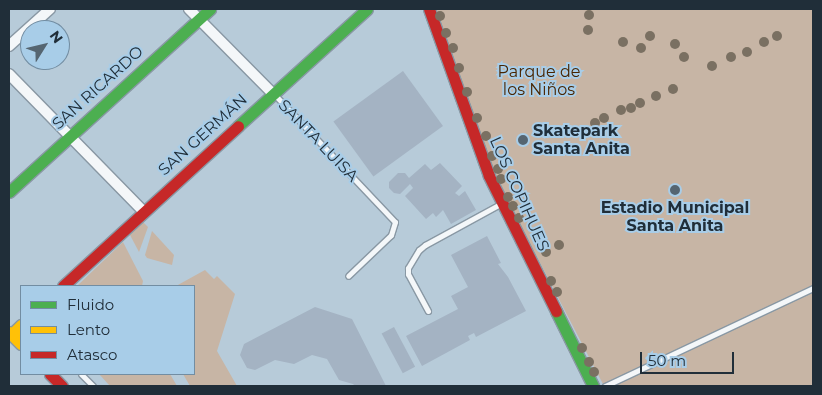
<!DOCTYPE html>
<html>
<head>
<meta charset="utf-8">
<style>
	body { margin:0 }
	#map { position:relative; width:822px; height:395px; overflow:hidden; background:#b7cbd9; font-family:Montserrat,sans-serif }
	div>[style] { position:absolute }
	.green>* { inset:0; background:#c7b5a5 }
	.building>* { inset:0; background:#a4b3c3; transform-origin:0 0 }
	.roads { filter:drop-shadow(1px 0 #8998a4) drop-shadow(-1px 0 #8998a4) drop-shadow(0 1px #8998a4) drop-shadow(0 -1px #8998a4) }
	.lane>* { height:5px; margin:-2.5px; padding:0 2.5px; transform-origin:2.5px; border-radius:2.5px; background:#f4f7f9 }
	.street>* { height:10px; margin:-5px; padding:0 5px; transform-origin:5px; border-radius:5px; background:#f4f7f9 }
	.fast>* { height:11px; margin:-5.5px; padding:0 5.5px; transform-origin:5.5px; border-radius:5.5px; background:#4caf50 }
	.slow>* { height:11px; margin:-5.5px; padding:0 5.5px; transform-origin:5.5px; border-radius:5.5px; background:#ffc107 }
	.jam>* { height:11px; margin:-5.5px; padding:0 5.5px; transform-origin:5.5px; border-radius:5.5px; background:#c62828 }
	.trees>* { width:10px; height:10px; margin:-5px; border-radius:50%; background:#7a7062 }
	.dots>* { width:14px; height:14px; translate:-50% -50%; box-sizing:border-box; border:2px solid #a8cde8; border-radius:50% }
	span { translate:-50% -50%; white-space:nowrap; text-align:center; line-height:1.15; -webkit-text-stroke:4px #a8cde8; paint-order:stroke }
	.park-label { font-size:16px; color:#492500 }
	.street-label { font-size:16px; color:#202e39 }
	.poi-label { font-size:16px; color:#202e39; font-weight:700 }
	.left { translate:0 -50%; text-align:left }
	.frame { position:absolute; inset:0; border:10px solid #202e39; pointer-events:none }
	.legend { position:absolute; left:20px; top:285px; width:175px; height:90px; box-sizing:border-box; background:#a8cde8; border:1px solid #728da2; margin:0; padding:6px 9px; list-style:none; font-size:15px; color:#202e39 }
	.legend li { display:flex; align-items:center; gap:10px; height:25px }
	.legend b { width:25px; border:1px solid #728da2 }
	.north { position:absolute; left:20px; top:20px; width:50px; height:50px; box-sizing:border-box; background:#a8cde8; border:1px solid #728da2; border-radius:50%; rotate:54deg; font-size:14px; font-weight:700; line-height:20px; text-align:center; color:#202e39 }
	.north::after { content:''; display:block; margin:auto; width:18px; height:22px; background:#556571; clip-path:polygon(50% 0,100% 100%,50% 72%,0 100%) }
	.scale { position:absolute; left:640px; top:352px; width:94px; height:22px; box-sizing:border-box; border:2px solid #202e39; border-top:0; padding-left:6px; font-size:15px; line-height:18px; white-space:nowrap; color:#202e39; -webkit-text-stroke:4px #a8cde8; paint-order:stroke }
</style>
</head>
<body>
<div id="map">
	<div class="green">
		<div style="clip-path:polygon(435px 9px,813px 9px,813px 386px,604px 386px,498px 182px)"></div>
		<div style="clip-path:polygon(143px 222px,148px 227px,139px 252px,130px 235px)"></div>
		<div style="clip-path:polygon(152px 231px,174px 255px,172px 265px,147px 258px,145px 255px)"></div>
		<div style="clip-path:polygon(123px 242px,143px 281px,142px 286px,77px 286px)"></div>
		<div style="clip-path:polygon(205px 270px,214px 279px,217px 276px,235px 294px,217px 351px,237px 386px,190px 386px,183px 374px,194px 374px,194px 286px,176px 286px)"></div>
		<div style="clip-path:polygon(99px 374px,170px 374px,177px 386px,110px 386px)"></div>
	</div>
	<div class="building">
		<div style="left:403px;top:71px;width:68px;height:86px;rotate:54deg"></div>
		<div style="clip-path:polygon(440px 163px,462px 186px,455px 193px,459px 196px,465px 191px,476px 210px,451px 224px,443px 210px,436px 217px,433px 213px,426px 219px,405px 196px,413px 188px,410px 184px,400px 194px,394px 193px,389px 188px,389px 182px,398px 173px,405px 173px,409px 178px,425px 164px,431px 170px)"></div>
		<div style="clip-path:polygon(487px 236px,501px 263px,498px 264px,508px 277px,526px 311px,476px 337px,474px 333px,468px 336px,470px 340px,422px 366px,406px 336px,458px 309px,451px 296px,468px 287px,451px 255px)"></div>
		<div style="clip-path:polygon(315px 307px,352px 319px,386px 386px,355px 386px,353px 384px,339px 380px,327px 359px,312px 355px,294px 364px,275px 360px,255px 370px,247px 368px,240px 355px,244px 344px)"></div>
		<div style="left:394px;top:327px;width:45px;height:14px;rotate:62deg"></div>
	</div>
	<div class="roads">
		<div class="lane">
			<div style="left:274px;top:94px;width:176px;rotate:46.6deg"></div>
			<div style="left:395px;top:222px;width:14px;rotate:107deg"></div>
			<div style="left:391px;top:235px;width:59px;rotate:136.4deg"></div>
			<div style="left:428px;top:311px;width:42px;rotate:-118.4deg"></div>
			<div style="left:408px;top:274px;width:6px;rotate:-90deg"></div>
			<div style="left:408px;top:268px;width:21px;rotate:-59deg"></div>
			<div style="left:419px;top:250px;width:8px;rotate:-40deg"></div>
			<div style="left:425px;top:245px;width:88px;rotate:-28.6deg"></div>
			<div style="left:81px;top:374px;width:17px;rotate:45deg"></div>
			<div style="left:605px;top:386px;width:230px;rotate:-25.2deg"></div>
		</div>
		<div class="street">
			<div style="left:189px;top:9px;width:120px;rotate:45.3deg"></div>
			<div style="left:9px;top:46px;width:55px;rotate:-42.1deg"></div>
			<div style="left:9px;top:74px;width:192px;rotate:45.6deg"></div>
		</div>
		<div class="fast">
			<div style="left:238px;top:126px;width:174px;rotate:-42.2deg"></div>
			<div style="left:9px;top:192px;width:272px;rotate:-42.3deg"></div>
			<div style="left:556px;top:311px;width:84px;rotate:63.7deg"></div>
		</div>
		<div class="slow">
			<div style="left:9px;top:332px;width:17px;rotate:45deg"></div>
			<div style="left:12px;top:334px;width:13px;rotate:-45deg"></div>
		</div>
		<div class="jam">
			<div style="left:429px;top:9px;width:177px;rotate:70.2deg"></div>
			<div style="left:489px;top:176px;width:151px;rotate:63.6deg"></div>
			<div style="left:63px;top:286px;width:237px;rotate:-42.4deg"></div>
			<div style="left:50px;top:374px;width:17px;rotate:45deg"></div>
		</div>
	</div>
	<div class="trees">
		<div style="left:589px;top:15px"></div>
		<div style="left:440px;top:16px"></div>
		<div style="left:588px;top:30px"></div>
		<div style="left:446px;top:33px"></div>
		<div style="left:650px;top:36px"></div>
		<div style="left:777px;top:36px"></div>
		<div style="left:623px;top:42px"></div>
		<div style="left:764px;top:42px"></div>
		<div style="left:675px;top:44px"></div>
		<div style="left:453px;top:48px"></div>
		<div style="left:641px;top:48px"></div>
		<div style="left:747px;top:52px"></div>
		<div style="left:684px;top:57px"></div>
		<div style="left:731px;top:57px"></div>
		<div style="left:712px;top:66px"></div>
		<div style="left:459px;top:68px"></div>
		<div style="left:673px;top:89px"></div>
		<div style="left:467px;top:92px"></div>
		<div style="left:656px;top:96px"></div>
		<div style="left:640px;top:103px"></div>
		<div style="left:631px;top:108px"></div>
		<div style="left:621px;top:110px"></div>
		<div style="left:477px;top:118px"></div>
		<div style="left:604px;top:118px"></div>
		<div style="left:595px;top:123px"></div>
		<div style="left:486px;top:136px"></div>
		<div style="left:492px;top:156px"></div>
		<div style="left:498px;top:169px"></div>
		<div style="left:501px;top:179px"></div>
		<div style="left:508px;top:197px"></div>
		<div style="left:513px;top:206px"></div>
		<div style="left:519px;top:218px"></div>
		<div style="left:559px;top:245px"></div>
		<div style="left:546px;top:252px"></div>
		<div style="left:551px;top:281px"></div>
		<div style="left:557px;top:292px"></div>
		<div style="left:582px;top:348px"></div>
		<div style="left:589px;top:362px"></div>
		<div style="left:594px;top:372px"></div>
	</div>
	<div class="dots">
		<div style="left:523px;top:140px;background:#556571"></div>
		<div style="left:675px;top:190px;background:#556571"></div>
	</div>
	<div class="park-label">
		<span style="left:539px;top:81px">Parque de<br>los Niños</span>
	</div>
	<div class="street-label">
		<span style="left:98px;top:88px;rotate:-42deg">SAN RICARDO</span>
		<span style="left:203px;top:135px;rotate:-42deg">SAN GERMÁN</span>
		<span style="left:318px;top:141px;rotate:46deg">SANTA LUISA</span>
		<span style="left:519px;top:194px;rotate:66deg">LOS COPIHUES</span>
	</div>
	<div class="poi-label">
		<span class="left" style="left:533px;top:140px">Skatepark<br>Santa Anita</span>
		<span style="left:675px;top:217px">Estadio Municipal<br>Santa Anita</span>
	</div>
	<div class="frame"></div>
	<ul class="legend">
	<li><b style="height:6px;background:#4caf50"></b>Fluido</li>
	<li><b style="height:6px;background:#ffc107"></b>Lento</li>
	<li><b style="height:6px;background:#c62828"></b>Atasco</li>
	</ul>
	<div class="north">N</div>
	<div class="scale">50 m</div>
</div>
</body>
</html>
